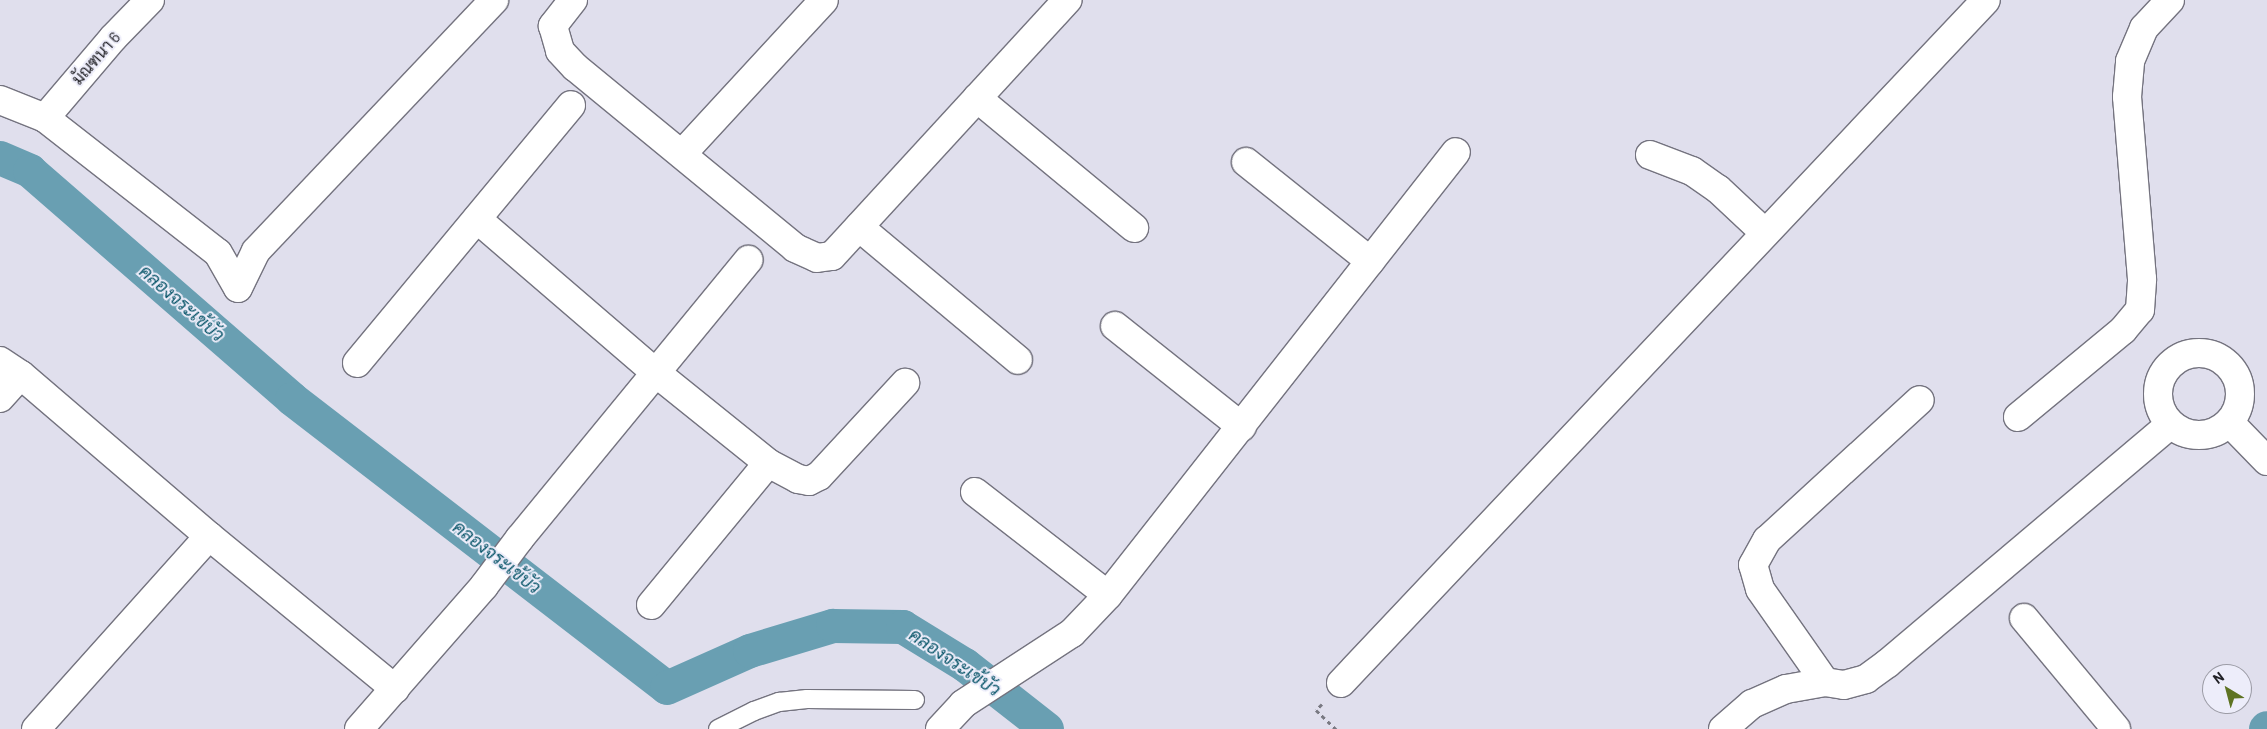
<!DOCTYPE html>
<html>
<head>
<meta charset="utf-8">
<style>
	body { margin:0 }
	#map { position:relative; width:2267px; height:729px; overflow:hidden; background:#e0dfed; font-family:Barlow,Sarabun,sans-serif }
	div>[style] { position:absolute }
	.canal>* { height:34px; margin:-17px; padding:0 17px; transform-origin:17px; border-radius:17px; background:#699fb2 }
	.path>* { height:3px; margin-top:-1.5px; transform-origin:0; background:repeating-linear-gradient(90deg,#797982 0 4px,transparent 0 8px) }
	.roads { filter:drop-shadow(1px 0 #74737f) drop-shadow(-1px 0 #74737f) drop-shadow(0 1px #74737f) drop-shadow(0 -1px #74737f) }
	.lane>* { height:18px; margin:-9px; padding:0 9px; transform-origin:9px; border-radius:9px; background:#fff }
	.street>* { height:28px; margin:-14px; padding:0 14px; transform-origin:14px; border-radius:14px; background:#fff }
	.street>.ring { margin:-14px; padding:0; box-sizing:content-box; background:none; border:28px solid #fff; border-radius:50% }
	span { translate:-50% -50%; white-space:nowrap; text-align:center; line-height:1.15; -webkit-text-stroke:4px #ededfa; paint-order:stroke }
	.street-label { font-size:16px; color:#232328 }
	.water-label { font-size:18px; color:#085569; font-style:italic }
	.north { position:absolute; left:2202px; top:664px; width:50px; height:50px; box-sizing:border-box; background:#ededfa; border:1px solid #9c9ca6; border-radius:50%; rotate:323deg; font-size:14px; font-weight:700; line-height:20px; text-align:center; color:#232328 }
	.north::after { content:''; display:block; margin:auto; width:18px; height:22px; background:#5e7323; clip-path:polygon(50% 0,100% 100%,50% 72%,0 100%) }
</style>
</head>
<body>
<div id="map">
	<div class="canal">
		<div style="left:0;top:158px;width:33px;rotate:23deg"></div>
		<div style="left:30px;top:171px;width:347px;rotate:41deg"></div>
		<div style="left:292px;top:399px;width:473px;rotate:37.6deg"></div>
		<div style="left:667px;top:688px;width:91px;rotate:-24deg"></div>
		<div style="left:750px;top:651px;width:87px;rotate:-16.8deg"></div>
		<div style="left:833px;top:626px;width:70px;rotate:0.8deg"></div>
		<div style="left:903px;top:627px;width:73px;rotate:31.5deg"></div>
		<div style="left:965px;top:665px;width:104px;rotate:38deg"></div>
		<div style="left:2266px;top:729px;width:1px;rotate:-45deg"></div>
	</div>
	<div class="path">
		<div style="left:1322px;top:704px;width:8px;rotate:135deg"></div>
		<div style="left:1316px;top:710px;width:28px;rotate:44deg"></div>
	</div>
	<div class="roads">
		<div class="lane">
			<div style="left:718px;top:729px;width:40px;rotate:-26.6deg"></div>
			<div style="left:754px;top:711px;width:27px;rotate:-20deg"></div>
			<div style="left:779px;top:702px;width:28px;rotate:-6deg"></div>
			<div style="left:807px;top:699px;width:108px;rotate:0.5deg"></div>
		</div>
		<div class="street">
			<div style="left:573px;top:0;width:33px;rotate:128deg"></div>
			<div style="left:553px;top:26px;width:26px;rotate:74deg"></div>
			<div style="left:560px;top:51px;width:22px;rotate:47deg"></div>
			<div style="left:575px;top:67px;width:285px;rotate:39.4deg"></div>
			<div style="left:795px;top:248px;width:24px;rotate:24deg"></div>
			<div style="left:817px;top:258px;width:15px;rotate:-8deg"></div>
			<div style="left:832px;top:256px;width:348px;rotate:-47.4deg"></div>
			<div style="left:977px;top:98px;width:204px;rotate:39.6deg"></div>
			<div style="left:0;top:100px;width:48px;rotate:21.8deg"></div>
			<div style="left:45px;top:118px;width:219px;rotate:38deg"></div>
			<div style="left:218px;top:253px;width:40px;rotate:60.3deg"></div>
			<div style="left:238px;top:288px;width:41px;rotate:-64.1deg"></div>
			<div style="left:256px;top:251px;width:346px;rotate:-46.5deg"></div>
			<div style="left:45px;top:118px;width:105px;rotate:-49.6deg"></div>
			<div style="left:113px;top:38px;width:53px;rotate:-45.8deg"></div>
			<div style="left:682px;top:154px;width:209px;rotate:-47.3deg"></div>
			<div style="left:1650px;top:155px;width:45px;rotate:20.9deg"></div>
			<div style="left:1692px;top:171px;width:32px;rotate:35deg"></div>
			<div style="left:1718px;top:189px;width:64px;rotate:43.1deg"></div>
			<div style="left:1246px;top:162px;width:159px;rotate:38.6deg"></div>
			<div style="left:477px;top:219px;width:235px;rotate:40.7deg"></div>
			<div style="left:655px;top:372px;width:145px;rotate:38.8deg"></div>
			<div style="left:768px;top:463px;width:34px;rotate:28deg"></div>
			<div style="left:798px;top:479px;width:11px;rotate:10deg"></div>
			<div style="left:809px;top:481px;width:11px;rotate:-27deg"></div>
			<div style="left:819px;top:476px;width:127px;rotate:-47.2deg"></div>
			<div style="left:859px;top:227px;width:207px;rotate:39.9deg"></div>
			<div style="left:1115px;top:326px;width:162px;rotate:38.5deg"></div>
			<div class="ring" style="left:2158px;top:353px;width:54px;height:54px"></div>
			<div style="left:0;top:361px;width:25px;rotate:34deg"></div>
			<div style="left:21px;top:375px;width:248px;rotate:40.6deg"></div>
			<div style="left:209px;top:536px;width:241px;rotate:39.4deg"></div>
			<div style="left:357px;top:363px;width:335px;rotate:-50.3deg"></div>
			<div style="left:0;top:398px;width:31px;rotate:-48deg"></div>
			<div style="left:2018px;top:417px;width:136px;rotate:-39.6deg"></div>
			<div style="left:2123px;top:330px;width:26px;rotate:-50deg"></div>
			<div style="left:2140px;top:310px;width:31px;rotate:-86deg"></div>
			<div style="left:2142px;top:279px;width:183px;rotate:-94.7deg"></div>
			<div style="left:2127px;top:97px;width:36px;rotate:-85deg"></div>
			<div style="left:2130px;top:61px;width:36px;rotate:-67deg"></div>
			<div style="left:2144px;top:28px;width:38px;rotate:-47deg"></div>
			<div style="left:2230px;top:423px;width:53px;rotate:45.8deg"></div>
			<div style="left:975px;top:492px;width:168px;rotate:37.8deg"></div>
			<div style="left:651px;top:605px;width:184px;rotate:-50.5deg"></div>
			<div style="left:2024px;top:618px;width:144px;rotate:50.3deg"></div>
			<div style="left:1825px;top:682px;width:113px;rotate:-125deg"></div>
			<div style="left:1760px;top:589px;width:25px;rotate:-106deg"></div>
			<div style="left:1753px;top:565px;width:29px;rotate:-61deg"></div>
			<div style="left:1767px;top:540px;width:207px;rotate:-42.5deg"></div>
			<div style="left:1341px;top:683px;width:939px;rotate:-46.64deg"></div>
			<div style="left:36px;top:729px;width:259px;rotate:-48.1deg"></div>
			<div style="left:359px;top:729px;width:190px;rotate:-48.8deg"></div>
			<div style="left:484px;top:586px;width:60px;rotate:-53.1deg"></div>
			<div style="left:520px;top:538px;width:360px;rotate:-50.6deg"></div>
			<div style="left:940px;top:729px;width:34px;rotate:-47deg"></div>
			<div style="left:963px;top:704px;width:130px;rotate:-33.1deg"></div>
			<div style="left:1072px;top:633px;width:52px;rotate:-46.5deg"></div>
			<div style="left:1108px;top:595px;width:563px;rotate:-51.85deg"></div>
			<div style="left:1723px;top:729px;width:38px;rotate:-41deg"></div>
			<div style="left:1752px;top:704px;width:37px;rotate:-24deg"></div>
			<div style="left:1786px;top:689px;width:40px;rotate:-10deg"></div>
			<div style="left:1825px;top:682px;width:19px;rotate:9deg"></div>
			<div style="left:1844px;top:685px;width:23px;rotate:-15deg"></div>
			<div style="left:1866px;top:679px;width:27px;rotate:-36deg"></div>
			<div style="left:1888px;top:663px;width:369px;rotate:-40.2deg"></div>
		</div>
	</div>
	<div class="street-label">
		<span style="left:96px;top:58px;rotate:-49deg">มัณฑนา 6</span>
	</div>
	<div class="water-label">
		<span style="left:182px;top:303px;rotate:41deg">คลองจระเข้บัว</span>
		<span style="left:497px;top:557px;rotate:38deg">คลองจระเข้บัว</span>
		<span style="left:955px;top:662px;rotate:34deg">คลองจระเข้บัว</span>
	</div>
	<div class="north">N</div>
</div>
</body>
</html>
